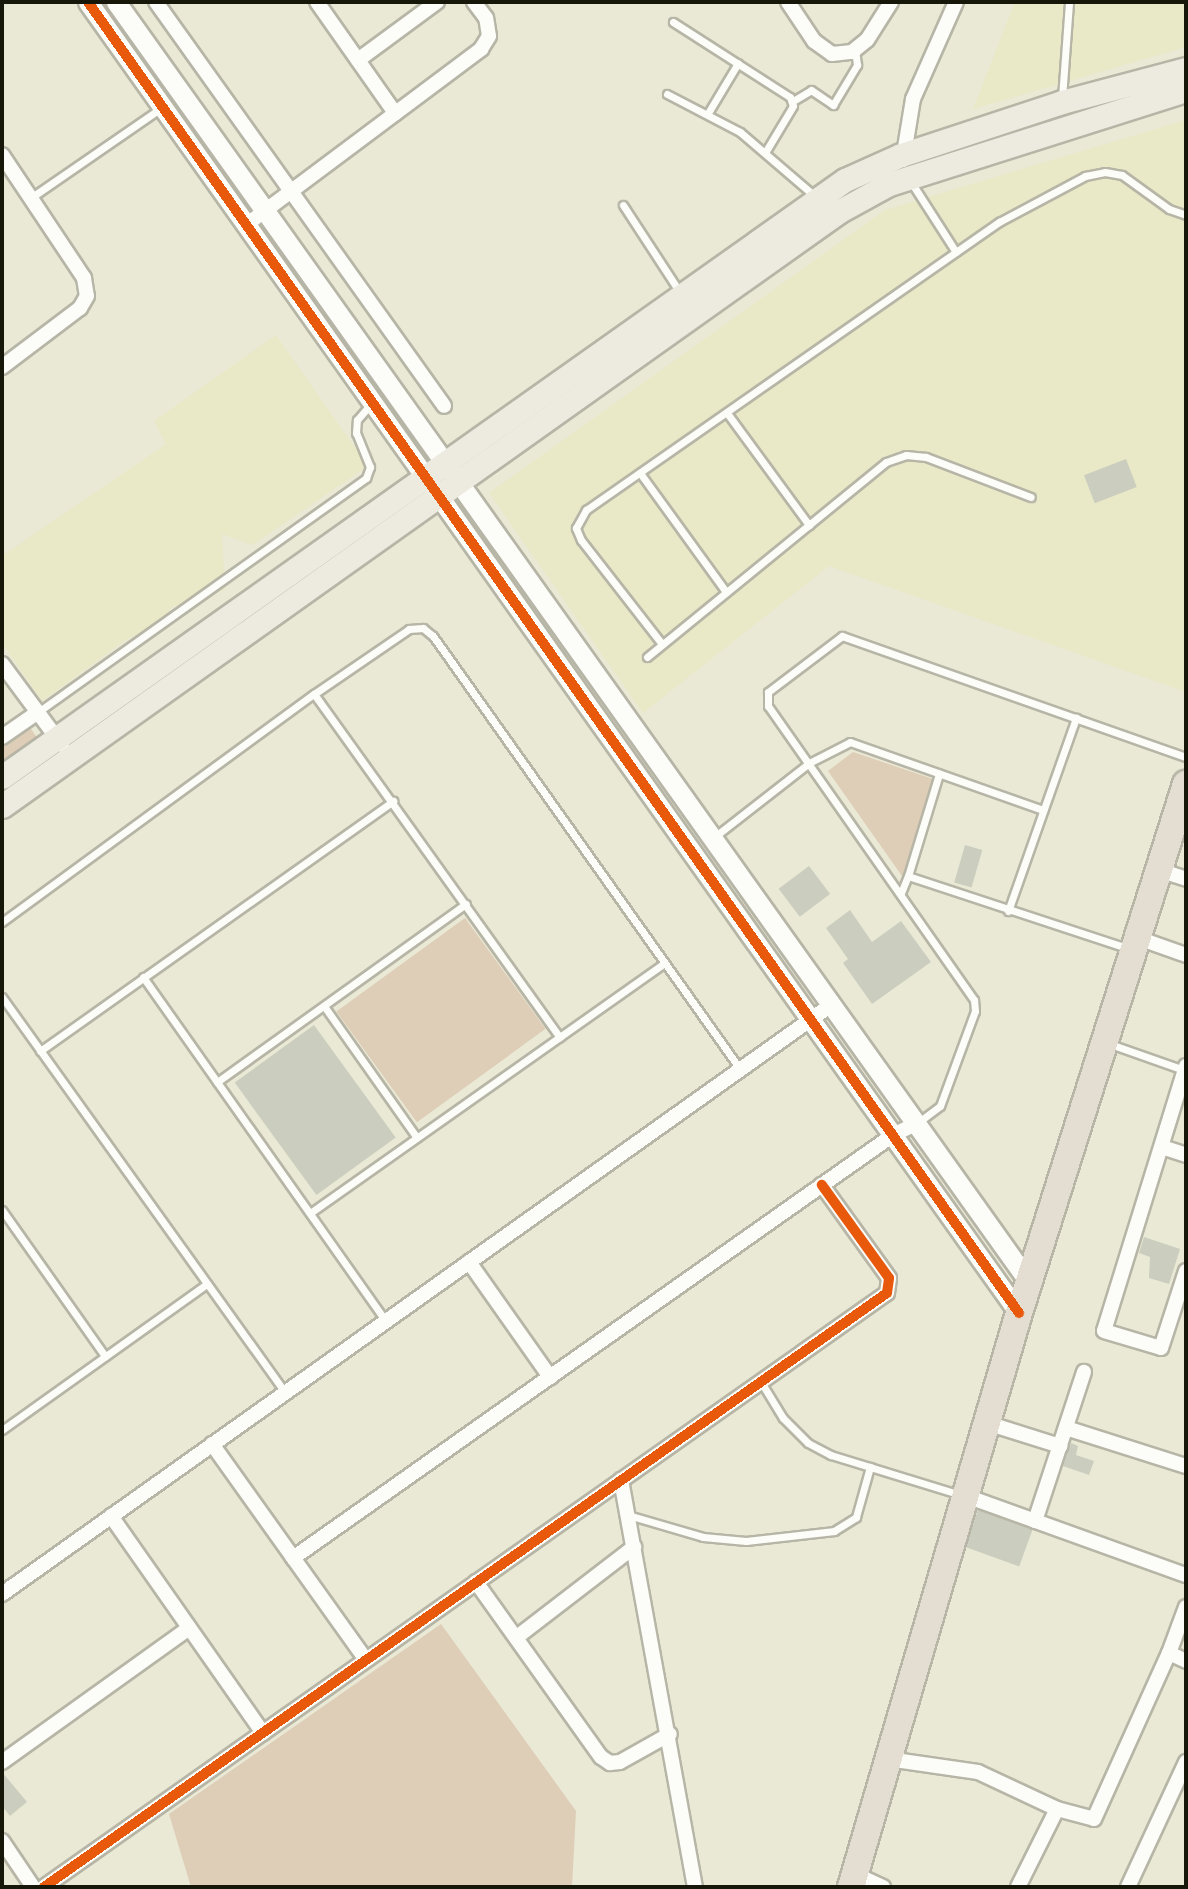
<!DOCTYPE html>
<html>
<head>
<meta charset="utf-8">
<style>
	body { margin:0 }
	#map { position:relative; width:1188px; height:1889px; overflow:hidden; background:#eae9d5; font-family:Commissioner,sans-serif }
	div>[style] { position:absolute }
	.built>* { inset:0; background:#e9e8c7 }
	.green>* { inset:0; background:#decdb7; transform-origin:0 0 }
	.building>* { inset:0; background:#cbcebe; transform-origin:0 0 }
	.roads { filter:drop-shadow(2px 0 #b6b5a6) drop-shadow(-2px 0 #b6b5a6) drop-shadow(0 2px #b6b5a6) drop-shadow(0 -2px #b6b5a6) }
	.lane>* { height:7px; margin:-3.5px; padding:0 3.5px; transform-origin:3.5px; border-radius:3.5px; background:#fcfcf9 }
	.street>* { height:14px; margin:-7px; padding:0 7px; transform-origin:7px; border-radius:7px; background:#fcfcf9 }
	.secondary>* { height:19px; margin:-9.5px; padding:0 9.5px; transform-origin:9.5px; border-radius:9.5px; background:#fcfcf9 }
	.primary>* { height:23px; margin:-11.5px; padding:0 11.5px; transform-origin:11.5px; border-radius:11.5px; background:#edeae0 }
	.highway>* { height:26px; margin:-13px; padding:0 13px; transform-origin:13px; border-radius:13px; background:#e3ded1 }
	.cycleway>* { height:10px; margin:-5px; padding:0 5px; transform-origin:5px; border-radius:5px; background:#e8590c }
	span { translate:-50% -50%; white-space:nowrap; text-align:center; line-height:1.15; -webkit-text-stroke:5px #fff; paint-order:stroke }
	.frame { position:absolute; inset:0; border:4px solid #161609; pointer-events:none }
</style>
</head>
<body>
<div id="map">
	<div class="built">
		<div style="clip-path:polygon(1015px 2px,1186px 2px,1186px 47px,973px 109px)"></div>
		<div style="clip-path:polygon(1186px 120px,1186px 692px,829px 566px,643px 713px,489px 493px,885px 210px)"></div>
		<div style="clip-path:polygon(276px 335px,368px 466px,252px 545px,222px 534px,225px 590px,172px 607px,158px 626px,127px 639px,42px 701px,2px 643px,2px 556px,166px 444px,154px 421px)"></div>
	</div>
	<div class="green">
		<div style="clip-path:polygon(29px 726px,40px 742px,2px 769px,2px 746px)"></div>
		<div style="clip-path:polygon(853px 752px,936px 780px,914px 873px,902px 876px,828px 771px)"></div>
		<div style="left:465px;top:918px;width:137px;height:159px;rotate:54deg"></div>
		<div style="clip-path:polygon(441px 1624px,576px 1811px,572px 1887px,191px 1887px,169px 1814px)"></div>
	</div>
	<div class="building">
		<div style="left:1126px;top:459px;width:30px;height:45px;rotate:69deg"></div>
		<div style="left:965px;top:845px;width:18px;height:39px;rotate:16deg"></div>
		<div style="left:809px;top:866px;width:35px;height:38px;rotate:53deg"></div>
		<div style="clip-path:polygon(850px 910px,872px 942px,901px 921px,931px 962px,872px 1004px,843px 963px,848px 959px,826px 928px)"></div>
		<div style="left:314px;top:1025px;width:139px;height:98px;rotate:54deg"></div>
		<div style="clip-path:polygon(1144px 1237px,1180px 1249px,1169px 1284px,1149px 1278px,1150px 1257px,1139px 1253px)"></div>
		<div style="clip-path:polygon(1071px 1443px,1078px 1446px,1076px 1455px,1094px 1461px,1089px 1475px,1063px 1466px)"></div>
		<div style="left:978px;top:1510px;width:58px;height:39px;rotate:20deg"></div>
		<div style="clip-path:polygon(2px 1772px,27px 1802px,10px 1816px,2px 1806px)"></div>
	</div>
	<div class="roads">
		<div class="lane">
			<div style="left:673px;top:22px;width:139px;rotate:32.7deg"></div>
			<div style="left:790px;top:97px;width:9px;rotate:72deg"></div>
			<div style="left:793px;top:106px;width:52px;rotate:121deg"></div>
			<div style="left:667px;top:94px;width:82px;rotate:27.5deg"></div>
			<div style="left:740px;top:132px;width:101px;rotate:40.6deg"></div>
			<div style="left:1062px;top:98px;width:96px;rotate:-85.8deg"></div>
			<div style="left:793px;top:101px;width:21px;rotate:-31deg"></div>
			<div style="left:811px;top:90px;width:27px;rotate:34deg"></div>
			<div style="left:833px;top:105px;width:47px;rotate:-59deg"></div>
			<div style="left:857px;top:65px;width:16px;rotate:-97deg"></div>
			<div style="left:708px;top:113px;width:58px;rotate:-59deg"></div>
			<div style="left:911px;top:182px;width:83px;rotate:57.3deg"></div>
			<div style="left:32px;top:197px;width:157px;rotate:-34.6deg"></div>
			<div style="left:623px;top:205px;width:106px;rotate:56.9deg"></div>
			<div style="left:727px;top:413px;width:139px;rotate:53.8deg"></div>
			<div style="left:640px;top:473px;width:147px;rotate:54.1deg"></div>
			<div style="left:662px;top:644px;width:132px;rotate:-127.9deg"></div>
			<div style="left:581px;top:540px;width:13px;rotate:-113deg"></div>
			<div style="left:576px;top:528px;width:21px;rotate:-61deg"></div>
			<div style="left:586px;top:510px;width:504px;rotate:-34.89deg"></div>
			<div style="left:999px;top:222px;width:98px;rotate:-28.1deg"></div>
			<div style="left:1085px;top:176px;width:20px;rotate:-11deg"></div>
			<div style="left:1105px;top:172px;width:17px;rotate:10deg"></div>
			<div style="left:1122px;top:175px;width:58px;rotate:35.9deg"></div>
			<div style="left:1169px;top:209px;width:18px;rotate:19deg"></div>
			<div style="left:647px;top:657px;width:308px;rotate:-39.2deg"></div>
			<div style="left:886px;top:462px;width:21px;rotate:-19deg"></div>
			<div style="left:906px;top:455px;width:20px;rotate:6deg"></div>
			<div style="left:926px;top:457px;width:112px;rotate:20.9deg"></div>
			<div style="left:314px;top:694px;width:422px;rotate:54.4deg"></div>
			<div style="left:38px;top:712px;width:403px;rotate:-35.5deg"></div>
			<div style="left:366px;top:478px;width:12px;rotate:-70deg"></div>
			<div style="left:370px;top:467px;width:37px;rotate:-112deg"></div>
			<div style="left:356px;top:433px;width:13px;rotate:-86deg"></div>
			<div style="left:357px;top:420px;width:21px;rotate:-49deg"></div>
			<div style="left:713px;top:838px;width:122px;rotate:-38deg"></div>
			<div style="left:809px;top:763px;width:46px;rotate:-27.1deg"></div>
			<div style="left:850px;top:742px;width:205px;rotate:19.4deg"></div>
			<div style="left:908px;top:876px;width:107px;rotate:-73.1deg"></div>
			<div style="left:901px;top:893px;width:18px;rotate:-68deg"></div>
			<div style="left:908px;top:876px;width:234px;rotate:18.2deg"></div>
			<div style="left:1008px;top:911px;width:205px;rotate:-70.6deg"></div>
			<div style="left:2px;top:922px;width:386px;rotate:-36.2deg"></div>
			<div style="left:314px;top:694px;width:115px;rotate:-34.4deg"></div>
			<div style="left:409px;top:629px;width:14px;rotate:-4deg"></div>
			<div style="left:423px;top:628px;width:13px;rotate:39deg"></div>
			<div style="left:433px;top:636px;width:531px;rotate:54.66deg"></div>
			<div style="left:143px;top:977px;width:421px;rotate:54.8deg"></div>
			<div style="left:2px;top:997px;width:487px;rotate:54.4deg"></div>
			<div style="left:324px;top:1006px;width:161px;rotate:54.8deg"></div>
			<div style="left:1110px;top:1044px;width:78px;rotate:19.4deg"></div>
			<div style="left:40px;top:1051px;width:433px;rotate:-35.3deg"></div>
			<div style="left:217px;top:1082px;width:306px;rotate:-35.6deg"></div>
			<div style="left:916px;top:1124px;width:30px;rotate:-37deg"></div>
			<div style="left:940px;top:1106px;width:101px;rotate:-69.8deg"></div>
			<div style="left:975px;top:1011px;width:11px;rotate:-95deg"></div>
			<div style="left:974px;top:1000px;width:359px;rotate:-125deg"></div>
			<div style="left:768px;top:706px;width:14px;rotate:-90deg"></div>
			<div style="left:768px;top:692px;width:93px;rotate:-37.1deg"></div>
			<div style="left:842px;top:636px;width:365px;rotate:19.4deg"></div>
			<div style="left:2px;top:1210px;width:179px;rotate:54.8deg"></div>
			<div style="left:310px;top:1213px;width:434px;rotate:-35.2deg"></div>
			<div style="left:761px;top:1382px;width:42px;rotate:58.6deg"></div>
			<div style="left:783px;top:1418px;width:35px;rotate:45deg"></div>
			<div style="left:808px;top:1443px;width:26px;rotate:28deg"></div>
			<div style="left:831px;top:1455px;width:136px;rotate:17.1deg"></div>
			<div style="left:2px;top:1430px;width:252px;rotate:-35.5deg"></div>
			<div style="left:628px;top:1515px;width:78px;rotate:16.3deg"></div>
			<div style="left:703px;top:1537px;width:43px;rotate:5.3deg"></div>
			<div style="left:746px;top:1541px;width:89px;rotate:-6.5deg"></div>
			<div style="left:834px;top:1531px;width:26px;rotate:-32deg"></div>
			<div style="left:856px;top:1517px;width:52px;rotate:-74.4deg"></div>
		</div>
		<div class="street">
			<div style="left:156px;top:2px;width:496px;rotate:54.5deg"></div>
			<div style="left:317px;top:2px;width:136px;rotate:54.9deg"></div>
			<div style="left:788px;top:2px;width:47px;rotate:56.3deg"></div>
			<div style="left:814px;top:41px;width:22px;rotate:36deg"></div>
			<div style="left:832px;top:54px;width:20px;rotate:-6deg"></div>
			<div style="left:852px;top:52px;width:19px;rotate:-39deg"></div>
			<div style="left:867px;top:40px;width:45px;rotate:-57.7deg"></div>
			<div style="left:358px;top:60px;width:98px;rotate:-36.3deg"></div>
			<div style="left:2px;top:155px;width:148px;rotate:56.3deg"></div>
			<div style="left:84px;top:278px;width:18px;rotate:81deg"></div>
			<div style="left:87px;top:296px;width:14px;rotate:120deg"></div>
			<div style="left:80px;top:308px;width:98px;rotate:142.9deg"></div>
			<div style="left:903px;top:160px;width:62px;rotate:-80.7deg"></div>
			<div style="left:913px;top:99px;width:106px;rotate:-66.1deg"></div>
			<div style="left:246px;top:225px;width:294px;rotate:-36.8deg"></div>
			<div style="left:481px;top:49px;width:15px;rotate:-58deg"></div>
			<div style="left:489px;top:36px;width:18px;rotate:-99deg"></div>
			<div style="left:486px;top:18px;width:20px;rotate:-127deg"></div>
			<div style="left:2px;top:664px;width:101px;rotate:53.5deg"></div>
			<div style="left:2px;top:737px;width:44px;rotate:-34.8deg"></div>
			<div style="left:1159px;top:870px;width:28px;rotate:18deg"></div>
			<div style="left:1138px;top:938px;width:51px;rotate:19.5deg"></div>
			<div style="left:1186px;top:1066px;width:277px;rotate:107.2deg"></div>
			<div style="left:1104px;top:1331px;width:59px;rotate:16.6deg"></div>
			<div style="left:1161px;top:1348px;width:81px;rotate:-72deg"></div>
			<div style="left:1162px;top:1147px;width:25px;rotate:18deg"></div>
			<div style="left:469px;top:1262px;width:141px;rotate:54.8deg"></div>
			<div style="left:987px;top:1423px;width:77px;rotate:17.5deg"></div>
			<div style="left:1066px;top:1428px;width:126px;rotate:17.6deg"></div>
			<div style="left:212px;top:1444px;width:265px;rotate:54.5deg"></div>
			<div style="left:621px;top:1480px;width:414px;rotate:79.7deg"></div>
			<div style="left:966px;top:1496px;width:234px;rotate:19.8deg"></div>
			<div style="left:111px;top:1516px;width:265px;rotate:55deg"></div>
			<div style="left:1035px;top:1521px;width:157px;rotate:-71.8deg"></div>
			<div style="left:293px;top:1558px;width:734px;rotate:-35.18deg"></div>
			<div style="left:893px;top:1135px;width:25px;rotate:-26deg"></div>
			<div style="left:476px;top:1582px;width:215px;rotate:54.5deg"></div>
			<div style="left:601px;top:1757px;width:11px;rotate:34deg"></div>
			<div style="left:610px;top:1763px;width:10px;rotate:-6deg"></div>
			<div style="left:620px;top:1762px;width:57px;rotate:-29.2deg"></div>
			<div style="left:2px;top:1594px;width:1017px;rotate:-35.39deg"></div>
			<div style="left:517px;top:1637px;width:148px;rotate:-37.6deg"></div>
			<div style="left:1169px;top:1653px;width:49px;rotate:-69.7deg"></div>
			<div style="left:888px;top:1759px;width:91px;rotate:8.2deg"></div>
			<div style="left:978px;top:1772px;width:87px;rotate:25.1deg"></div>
			<div style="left:1057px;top:1809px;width:38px;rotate:15deg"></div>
			<div style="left:1094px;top:1819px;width:182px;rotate:-65.7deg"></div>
			<div style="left:1169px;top:1653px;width:19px;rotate:25deg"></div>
			<div style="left:2px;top:1762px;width:230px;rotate:-35.6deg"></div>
			<div style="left:2px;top:1841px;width:55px;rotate:56deg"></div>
			<div style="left:855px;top:1874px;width:31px;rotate:25deg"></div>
			<div style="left:44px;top:1887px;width:1031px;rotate:-35.17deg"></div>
			<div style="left:887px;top:1293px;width:15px;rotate:-82deg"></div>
			<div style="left:889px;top:1278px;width:115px;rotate:-125.8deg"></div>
			<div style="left:1018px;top:1887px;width:87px;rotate:-63.4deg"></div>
			<div style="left:1128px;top:1887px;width:138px;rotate:-65.1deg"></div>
		</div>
		<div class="secondary">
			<div style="left:88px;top:2px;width:1608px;rotate:54.62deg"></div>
			<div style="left:116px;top:2px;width:1572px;rotate:54.5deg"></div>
		</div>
		<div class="primary">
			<div style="left:2px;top:777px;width:1033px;rotate:-35.31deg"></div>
			<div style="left:845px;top:180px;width:61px;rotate:-24.1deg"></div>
			<div style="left:901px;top:155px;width:169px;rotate:-18.2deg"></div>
			<div style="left:1062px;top:102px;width:128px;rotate:-14.9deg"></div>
			<div style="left:2px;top:806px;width:1026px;rotate:-35.39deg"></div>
			<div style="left:838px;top:212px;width:58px;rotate:-28.8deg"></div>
			<div style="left:889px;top:184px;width:312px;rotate:-17.6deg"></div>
		</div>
		<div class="highway">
			<div style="left:851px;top:1887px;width:598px;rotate:-73.69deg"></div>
			<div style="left:1019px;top:1313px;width:555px;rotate:-72.48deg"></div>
		</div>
	</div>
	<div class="cycleway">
		<div style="left:88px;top:2px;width:1608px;rotate:54.62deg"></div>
		<div style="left:44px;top:1887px;width:1031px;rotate:-35.17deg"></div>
		<div style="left:887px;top:1293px;width:15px;rotate:-82deg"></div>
		<div style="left:889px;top:1278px;width:115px;rotate:-125.8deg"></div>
	</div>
	<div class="frame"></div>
</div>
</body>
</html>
